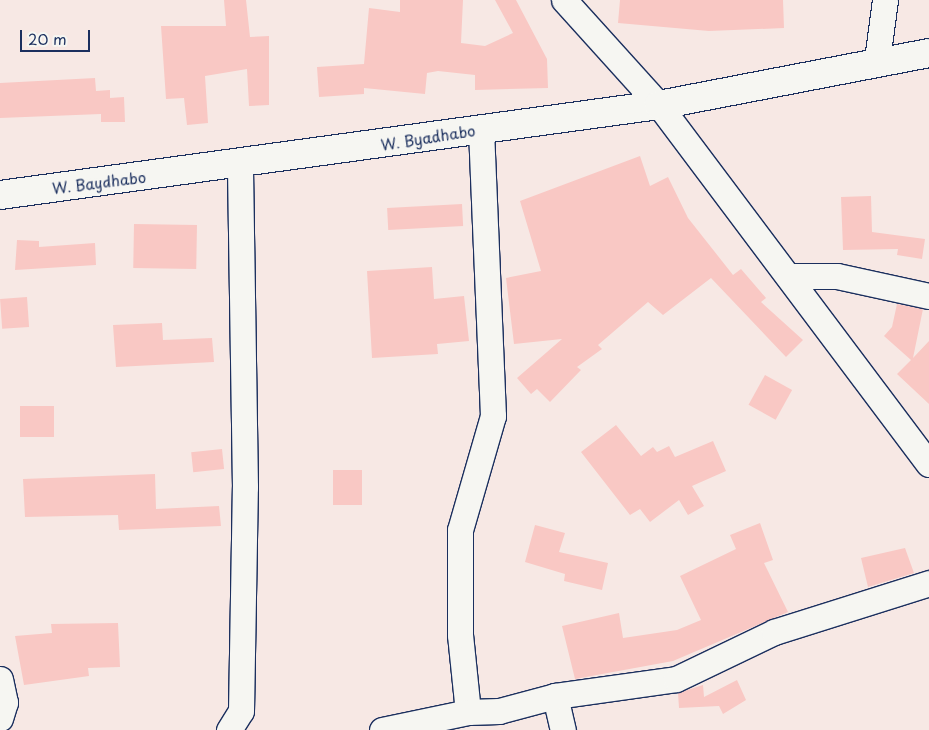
<!DOCTYPE html>
<html>
<head>
<meta charset="utf-8">
<style>
	body { margin:0 }
	#map { position:relative; width:929px; height:730px; overflow:hidden; background:#f7e8e4; font-family:"Playpen Sans",sans-serif }
	div>[style] { position:absolute }
	.building>* { inset:0; background:#f9c8c4; transform-origin:0 0 }
	.roads { filter:drop-shadow(1px 0 #1b2f5e) drop-shadow(-1px 0 #1b2f5e) drop-shadow(0 1px #1b2f5e) drop-shadow(0 -1px #1b2f5e) }
	.minor>* { height:25px; margin:-12.5px; padding:0 12.5px; transform-origin:12.5px; border-radius:12.5px; background:#f6f6f2 }
	.major>* { height:28px; margin:-14px; padding:0 14px; transform-origin:14px; border-radius:14px; background:#f6f6f2 }
	span { translate:-50% -50%; white-space:nowrap; text-align:center; line-height:1.15; -webkit-text-stroke:4px #f6f6f2; paint-order:stroke }
	.street-label { font-size:15px; color:#1b2f5e }
	.scale { position:absolute; left:20px; top:30px; width:70px; height:22px; box-sizing:border-box; border:2px solid #1b2f5e; border-top:0; padding-left:6px; font-size:15px; line-height:18px; white-space:nowrap; color:#1b2f5e; -webkit-text-stroke:4px #f6f6f2; paint-order:stroke }
</style>
</head>
<body>
<div id="map">
	<div class="building">
		<div style="clip-path:polygon(224px 0,246px 0,250px 37px,269px 36px,269px 105px,249px 106px,247px 69px,205px 76px,208px 123px,187px 125px,184px 98px,166px 99px,161px 26px,226px 26px)"></div>
		<div style="clip-path:polygon(400px 0,463px 0,461px 43px,485px 46px,513px 33px,495px 0,516px 0,547px 59px,548px 88px,475px 90px,475px 75px,438px 71px,427px 73px,425px 94px,364px 88px,364px 94px,319px 97px,317px 67px,364px 64px,369px 8px,400px 12px)"></div>
		<div style="clip-path:polygon(620px 0,783px 0,784px 28px,709px 31px,618px 23px)"></div>
		<div style="clip-path:polygon(95px 78px,96px 91px,110px 90px,110px 98px,124px 97px,125px 122px,101px 122px,101px 114px,0 118px,0 83px)"></div>
		<div style="clip-path:polygon(640px 156px,650px 186px,668px 177px,688px 218px,733px 275px,741px 269px,766px 298px,761px 302px,803px 340px,786px 357px,711px 278px,663px 315px,648px 302px,598px 345px,602px 349px,577px 367px,581px 370px,550px 402px,537px 389px,531px 394px,517px 378px,562px 339px,514px 344px,506px 278px,541px 271px,520px 201px)"></div>
		<div style="clip-path:polygon(871px 196px,872px 232px,925px 239px,922px 259px,897px 255px,898px 249px,843px 250px,841px 197px)"></div>
		<div style="left:462px;top:204px;width:22px;height:75px;rotate:87deg"></div>
		<div style="left:134px;top:224px;width:63px;height:44px;rotate:1deg"></div>
		<div style="clip-path:polygon(17px 240px,39px 241px,39px 247px,95px 243px,96px 265px,15px 270px)"></div>
		<div style="clip-path:polygon(432px 267px,434px 299px,464px 296px,469px 341px,437px 344px,438px 354px,372px 358px,367px 271px)"></div>
		<div style="left:27px;top:297px;width:30px;height:27px;rotate:86deg"></div>
		<div style="clip-path:polygon(897px 304px,923px 309px,913px 358px,929px 341px,929px 404px,897px 374px,911px 360px,884px 336px,892px 327px)"></div>
		<div style="clip-path:polygon(162px 323px,163px 340px,212px 338px,214px 362px,116px 367px,113px 325px)"></div>
		<div style="left:765px;top:375px;width:31px;height:34px;rotate:29deg"></div>
		<div style="left:20px;top:406px;width:34px;height:31px"></div>
		<div style="clip-path:polygon(616px 425px,641px 456px,653px 447px,657px 452px,669px 446px,675px 457px,713px 441px,726px 471px,692px 486px,704px 506px,688px 515px,679px 500px,650px 522px,640px 509px,630px 515px,581px 452px)"></div>
		<div style="left:222px;top:449px;width:20px;height:31px;rotate:84deg"></div>
		<div style="left:333px;top:470px;width:29px;height:35px"></div>
		<div style="clip-path:polygon(155px 474px,156px 509px,219px 506px,221px 526px,119px 530px,118px 515px,25px 517px,23px 479px)"></div>
		<div style="clip-path:polygon(760px 523px,773px 560px,764px 563px,788px 612px,673px 661px,575px 679px,562px 626px,619px 613px,623px 638px,677px 630px,701px 620px,680px 576px,736px 549px,730px 535px)"></div>
		<div style="clip-path:polygon(535px 525px,565px 533px,559px 552px,608px 563px,602px 590px,564px 581px,565px 574px,525px 562px)"></div>
		<div style="clip-path:polygon(905px 548px,914px 573px,868px 587px,861px 558px)"></div>
		<div style="clip-path:polygon(118px 623px,120px 667px,88px 668px,89px 676px,24px 685px,15px 636px,52px 633px,51px 624px)"></div>
		<div style="clip-path:polygon(737px 680px,746px 700px,723px 714px,719px 706px,679px 708px,678px 693px,703px 685px,704px 697px)"></div>
	</div>
	<div class="roads">
		<div class="minor">
			<div style="left:564px;top:0;width:142px;rotate:47.9deg"></div>
			<div style="left:659px;top:105px;width:449px;rotate:53.1deg"></div>
			<div style="left:877px;top:60px;width:61px;rotate:-82.4deg"></div>
			<div style="left:788px;top:276px;width:49px"></div>
			<div style="left:837px;top:276px;width:94px;rotate:12.3deg"></div>
			<div style="left:0;top:679px;width:24px;rotate:78deg"></div>
			<div style="left:5px;top:702px;width:17px;rotate:107deg"></div>
			<div style="left:555px;top:696px;width:35px;rotate:77deg"></div>
			<div style="left:468px;top:712px;width:77px;rotate:-95.9deg"></div>
			<div style="left:460px;top:635px;width:105px;rotate:-90deg"></div>
			<div style="left:460px;top:530px;width:119px;rotate:-73.9deg"></div>
			<div style="left:493px;top:416px;width:287px;rotate:-92.4deg"></div>
			<div style="left:229px;top:730px;width:22px;rotate:-58deg"></div>
			<div style="left:241px;top:711px;width:224px;rotate:-89deg"></div>
			<div style="left:245px;top:487px;width:322px;rotate:-90.9deg"></div>
			<div style="left:382px;top:730px;width:88px;rotate:-11.8deg"></div>
			<div style="left:468px;top:712px;width:31px;rotate:-2deg"></div>
			<div style="left:499px;top:711px;width:58px;rotate:-15deg"></div>
			<div style="left:555px;top:696px;width:122px;rotate:-8deg"></div>
			<div style="left:676px;top:679px;width:109px;rotate:-25.6deg"></div>
			<div style="left:774px;top:632px;width:163px;rotate:-17.5deg"></div>
		</div>
		<div class="major">
			<div style="left:0;top:195px;width:665px;rotate:-7.78deg"></div>
			<div style="left:659px;top:105px;width:275px;rotate:-10.9deg"></div>
		</div>
	</div>
	<div class="street-label">
		<span style="left:428px;top:137px;rotate:-9deg">W. Byadhabo</span>
		<span style="left:99px;top:182px;rotate:-7deg">W. Baydhabo</span>
	</div>
	<div class="scale">20 m</div>
</div>
</body>
</html>
